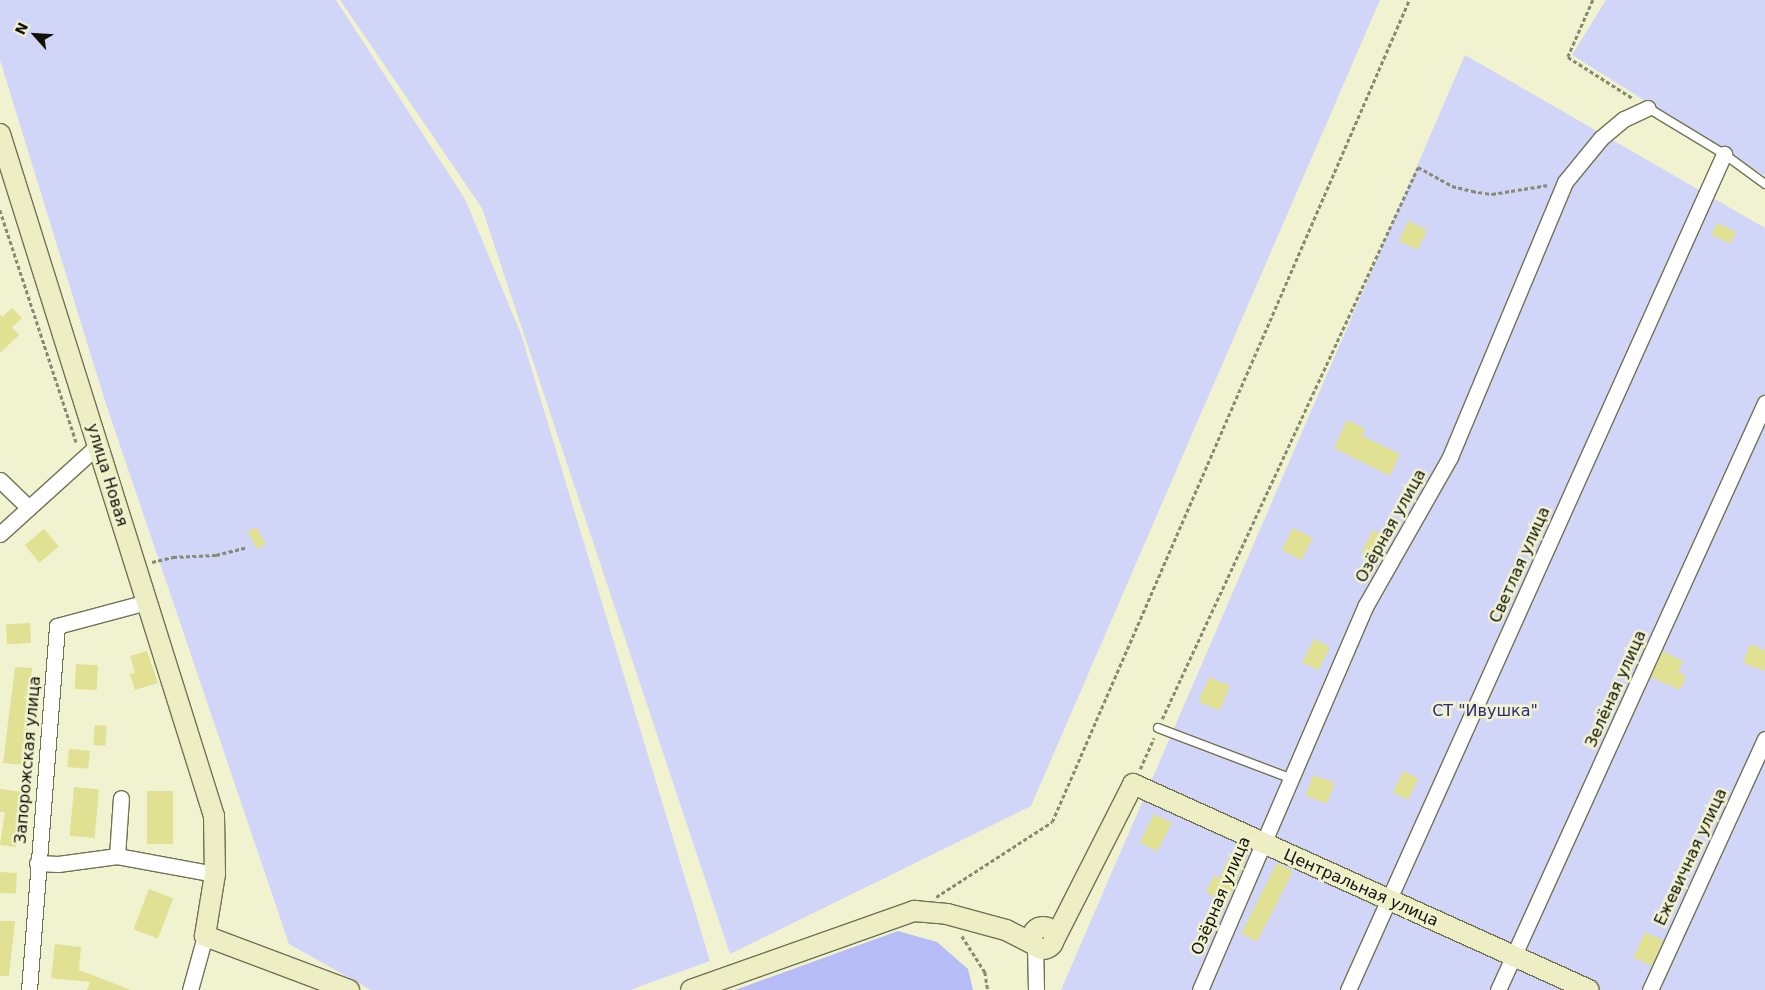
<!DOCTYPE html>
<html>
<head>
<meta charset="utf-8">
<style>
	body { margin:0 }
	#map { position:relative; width:1765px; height:990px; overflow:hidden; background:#f1f2d0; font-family:"DejaVu Sans",sans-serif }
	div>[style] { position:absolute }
	.green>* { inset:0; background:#d1d5f8 }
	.water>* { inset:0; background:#b6bcf5 }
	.building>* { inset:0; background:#e0e192; transform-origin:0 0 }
	.path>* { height:2.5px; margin-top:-1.25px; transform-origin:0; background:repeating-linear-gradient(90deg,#888971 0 4px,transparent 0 6.5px) }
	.roads { filter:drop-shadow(1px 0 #717254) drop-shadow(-1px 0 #717254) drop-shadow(0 1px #717254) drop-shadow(0 -1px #717254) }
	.lane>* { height:8px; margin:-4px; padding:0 4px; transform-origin:4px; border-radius:4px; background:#fff }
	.street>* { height:15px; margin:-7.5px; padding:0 7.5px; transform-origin:7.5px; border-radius:7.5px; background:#fff }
	.secondary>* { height:20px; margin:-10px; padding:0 10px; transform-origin:10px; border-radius:10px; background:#eeeec4 }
	.secondary>.ring { margin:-10px; padding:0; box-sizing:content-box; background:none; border:20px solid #eeeec4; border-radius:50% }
	span { translate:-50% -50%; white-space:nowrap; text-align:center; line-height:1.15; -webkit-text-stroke:5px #f1f2d0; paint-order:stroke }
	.street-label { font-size:16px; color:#111106 }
	.park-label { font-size:16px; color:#2e2a79 }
	.north { position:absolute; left:10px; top:10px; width:50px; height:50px; -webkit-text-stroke:4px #f1f2d0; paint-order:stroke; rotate:296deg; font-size:14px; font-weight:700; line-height:20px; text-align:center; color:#111106 }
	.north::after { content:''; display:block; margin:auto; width:18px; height:22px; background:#111106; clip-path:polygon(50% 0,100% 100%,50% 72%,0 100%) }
</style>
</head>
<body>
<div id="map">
	<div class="green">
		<div style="clip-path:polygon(0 0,336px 0,465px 199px,521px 334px,710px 961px,630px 990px,371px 990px,289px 944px,105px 401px,0 60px)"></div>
		<div style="clip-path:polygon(340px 0,1380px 0,1031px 806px,730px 954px,482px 208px)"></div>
		<div style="clip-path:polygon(1606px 0,1765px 0,1765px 176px,1572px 55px)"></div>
		<div style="clip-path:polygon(1465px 55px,1765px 228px,1765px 990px,1061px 990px)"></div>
	</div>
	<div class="water">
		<div style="clip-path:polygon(898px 931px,937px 942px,968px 969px,973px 990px,735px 990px)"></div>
	</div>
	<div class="building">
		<div style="left:1408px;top:221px;width:21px;height:22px;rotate:25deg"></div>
		<div style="left:1717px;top:223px;width:21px;height:13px;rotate:25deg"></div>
		<div style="clip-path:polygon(12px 308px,22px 318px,12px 327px,19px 335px,0 353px,0 314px,2px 317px)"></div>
		<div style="clip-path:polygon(1347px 420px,1365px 429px,1362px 436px,1400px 454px,1390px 476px,1334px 448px)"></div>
		<div style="left:256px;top:527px;width:20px;height:10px;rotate:60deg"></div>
		<div style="left:1293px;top:528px;width:22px;height:25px;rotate:27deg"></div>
		<div style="left:44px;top:529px;width:23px;height:25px;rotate:50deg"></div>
		<div style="left:1373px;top:530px;width:19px;height:25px;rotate:28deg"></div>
		<div style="left:30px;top:623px;width:20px;height:24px;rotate:87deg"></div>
		<div style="left:1314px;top:639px;width:18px;height:26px;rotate:27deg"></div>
		<div style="clip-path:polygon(1750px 644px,1765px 650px,1765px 671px,1743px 663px)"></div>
		<div style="clip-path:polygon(147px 651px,158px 683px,135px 690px,130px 674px,135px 673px,130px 656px)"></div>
		<div style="clip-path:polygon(1662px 651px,1683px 661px,1678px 672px,1686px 676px,1680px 690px,1651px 677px)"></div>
		<div style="left:76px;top:664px;width:22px;height:25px;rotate:3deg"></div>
		<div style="clip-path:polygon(15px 667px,32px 668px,25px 765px,3px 763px)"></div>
		<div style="left:1209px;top:677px;width:23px;height:27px;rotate:23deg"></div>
		<div style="left:95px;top:725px;width:12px;height:20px;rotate:5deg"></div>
		<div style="left:69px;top:749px;width:21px;height:18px;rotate:5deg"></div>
		<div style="left:1403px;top:771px;width:17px;height:24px;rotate:25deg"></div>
		<div style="left:1313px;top:775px;width:23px;height:22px;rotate:20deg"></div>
		<div style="left:74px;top:787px;width:25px;height:49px;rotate:5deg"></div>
		<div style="clip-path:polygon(0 789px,23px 792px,16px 847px,0 845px,5px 812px,0 812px)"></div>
		<div style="left:147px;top:791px;width:26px;height:53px"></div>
		<div style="left:1154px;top:814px;width:20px;height:32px;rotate:27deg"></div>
		<div style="clip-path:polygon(1233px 850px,1247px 857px,1225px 907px,1213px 901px,1215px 897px,1206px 892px,1214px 876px,1219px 878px)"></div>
		<div style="left:1277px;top:863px;width:18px;height:79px;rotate:27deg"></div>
		<div style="left:0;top:872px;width:17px;height:21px;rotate:3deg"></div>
		<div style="left:149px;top:889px;width:26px;height:43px;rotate:21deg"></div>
		<div style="clip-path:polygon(0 921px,15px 921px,9px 976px,0 976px)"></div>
		<div style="left:1645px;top:932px;width:20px;height:28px;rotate:24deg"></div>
		<div style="clip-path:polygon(55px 944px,81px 947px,79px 970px,131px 990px,87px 990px,90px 982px,51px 978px)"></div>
	</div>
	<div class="path">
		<div style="left:1593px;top:0;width:62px;rotate:113.7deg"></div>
		<div style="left:1568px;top:57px;width:78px;rotate:32.5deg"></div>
		<div style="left:0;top:210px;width:246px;rotate:71.8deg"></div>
		<div style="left:152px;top:562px;width:22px;rotate:-13deg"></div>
		<div style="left:173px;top:557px;width:43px;rotate:-2.7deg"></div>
		<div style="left:216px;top:555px;width:32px;rotate:-14deg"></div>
		<div style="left:1162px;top:719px;width:608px;rotate:-65.12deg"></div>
		<div style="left:1418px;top:167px;width:39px;rotate:29deg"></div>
		<div style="left:1452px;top:186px;width:21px;rotate:14deg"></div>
		<div style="left:1472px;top:191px;width:20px;rotate:9deg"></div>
		<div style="left:1492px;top:194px;width:57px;rotate:-9.1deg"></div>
		<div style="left:1140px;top:769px;width:34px;rotate:-66deg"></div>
		<div style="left:936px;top:897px;width:138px;rotate:-32.9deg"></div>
		<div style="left:1052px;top:822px;width:896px;rotate:-66.52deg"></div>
		<div style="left:962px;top:936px;width:43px;rotate:57.4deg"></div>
		<div style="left:985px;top:972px;width:18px;rotate:81deg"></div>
	</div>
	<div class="roads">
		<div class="lane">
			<div style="left:1648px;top:108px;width:89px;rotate:31.2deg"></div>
			<div style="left:1724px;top:154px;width:51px;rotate:36.2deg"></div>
			<div style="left:1158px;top:728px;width:143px;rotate:20.8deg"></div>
		</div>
		<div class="street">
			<div style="left:0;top:480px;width:40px;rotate:44deg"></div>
			<div style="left:0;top:534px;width:132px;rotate:-42.2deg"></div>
			<div style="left:117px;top:856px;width:58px;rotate:-86.1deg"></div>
			<div style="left:37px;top:863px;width:21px;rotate:3deg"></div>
			<div style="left:58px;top:864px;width:60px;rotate:-7.7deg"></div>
			<div style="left:117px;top:856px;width:100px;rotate:10.4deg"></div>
			<div style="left:1035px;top:945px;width:45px;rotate:88.7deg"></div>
			<div style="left:29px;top:990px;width:365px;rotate:-85.6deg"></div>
			<div style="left:57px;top:626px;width:93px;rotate:-14.9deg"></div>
			<div style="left:190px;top:990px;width:56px;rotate:-74.5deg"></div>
			<div style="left:1200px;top:990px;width:419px;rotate:-66.7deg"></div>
			<div style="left:1366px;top:605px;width:170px;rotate:-60.4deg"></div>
			<div style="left:1450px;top:457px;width:298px;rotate:-67.3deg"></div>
			<div style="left:1565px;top:182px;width:57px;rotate:-50.7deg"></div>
			<div style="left:1601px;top:138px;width:30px;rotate:-40deg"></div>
			<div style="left:1624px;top:119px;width:26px;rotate:-25deg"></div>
			<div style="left:1348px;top:990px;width:917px;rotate:-65.78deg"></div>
			<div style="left:1498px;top:990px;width:645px;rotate:-65.54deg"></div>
			<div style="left:1650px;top:990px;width:276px;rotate:-65.4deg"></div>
		</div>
		<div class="secondary">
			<div style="left:0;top:134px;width:715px;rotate:72.58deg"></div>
			<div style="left:214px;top:816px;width:58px;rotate:89deg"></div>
			<div style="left:215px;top:874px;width:63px;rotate:99.2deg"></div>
			<div style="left:205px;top:936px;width:154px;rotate:20.6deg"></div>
			<div class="ring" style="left:1032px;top:927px;width:2px;height:2px"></div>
			<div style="left:1054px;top:940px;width:175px;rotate:-63.1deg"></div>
			<div style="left:1133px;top:784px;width:500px;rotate:24.31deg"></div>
			<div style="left:691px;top:990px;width:237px;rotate:-19.5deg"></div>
			<div style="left:914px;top:911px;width:33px;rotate:5deg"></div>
			<div style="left:947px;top:914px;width:61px;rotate:15.2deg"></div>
			<div style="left:1006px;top:930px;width:33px;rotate:27deg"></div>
		</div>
	</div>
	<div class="street-label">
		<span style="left:107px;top:475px;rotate:73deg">улица Новая</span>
		<span style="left:1391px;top:526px;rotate:-61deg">Озёрная улица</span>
		<span style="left:1520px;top:565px;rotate:-66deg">Светлая улица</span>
		<span style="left:1616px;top:689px;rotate:-66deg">Зелёная улица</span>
		<span style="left:28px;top:760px;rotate:-85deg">Запорожская улица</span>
		<span style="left:1691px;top:857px;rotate:-65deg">Ежевичная улица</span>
		<span style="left:1361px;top:888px;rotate:24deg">Центральная улица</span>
		<span style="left:1221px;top:896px;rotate:-67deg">Озёрная улица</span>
	</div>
	<div class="park-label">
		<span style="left:1485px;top:711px">СТ "Ивушка"</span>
	</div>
	<div class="north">N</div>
</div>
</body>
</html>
